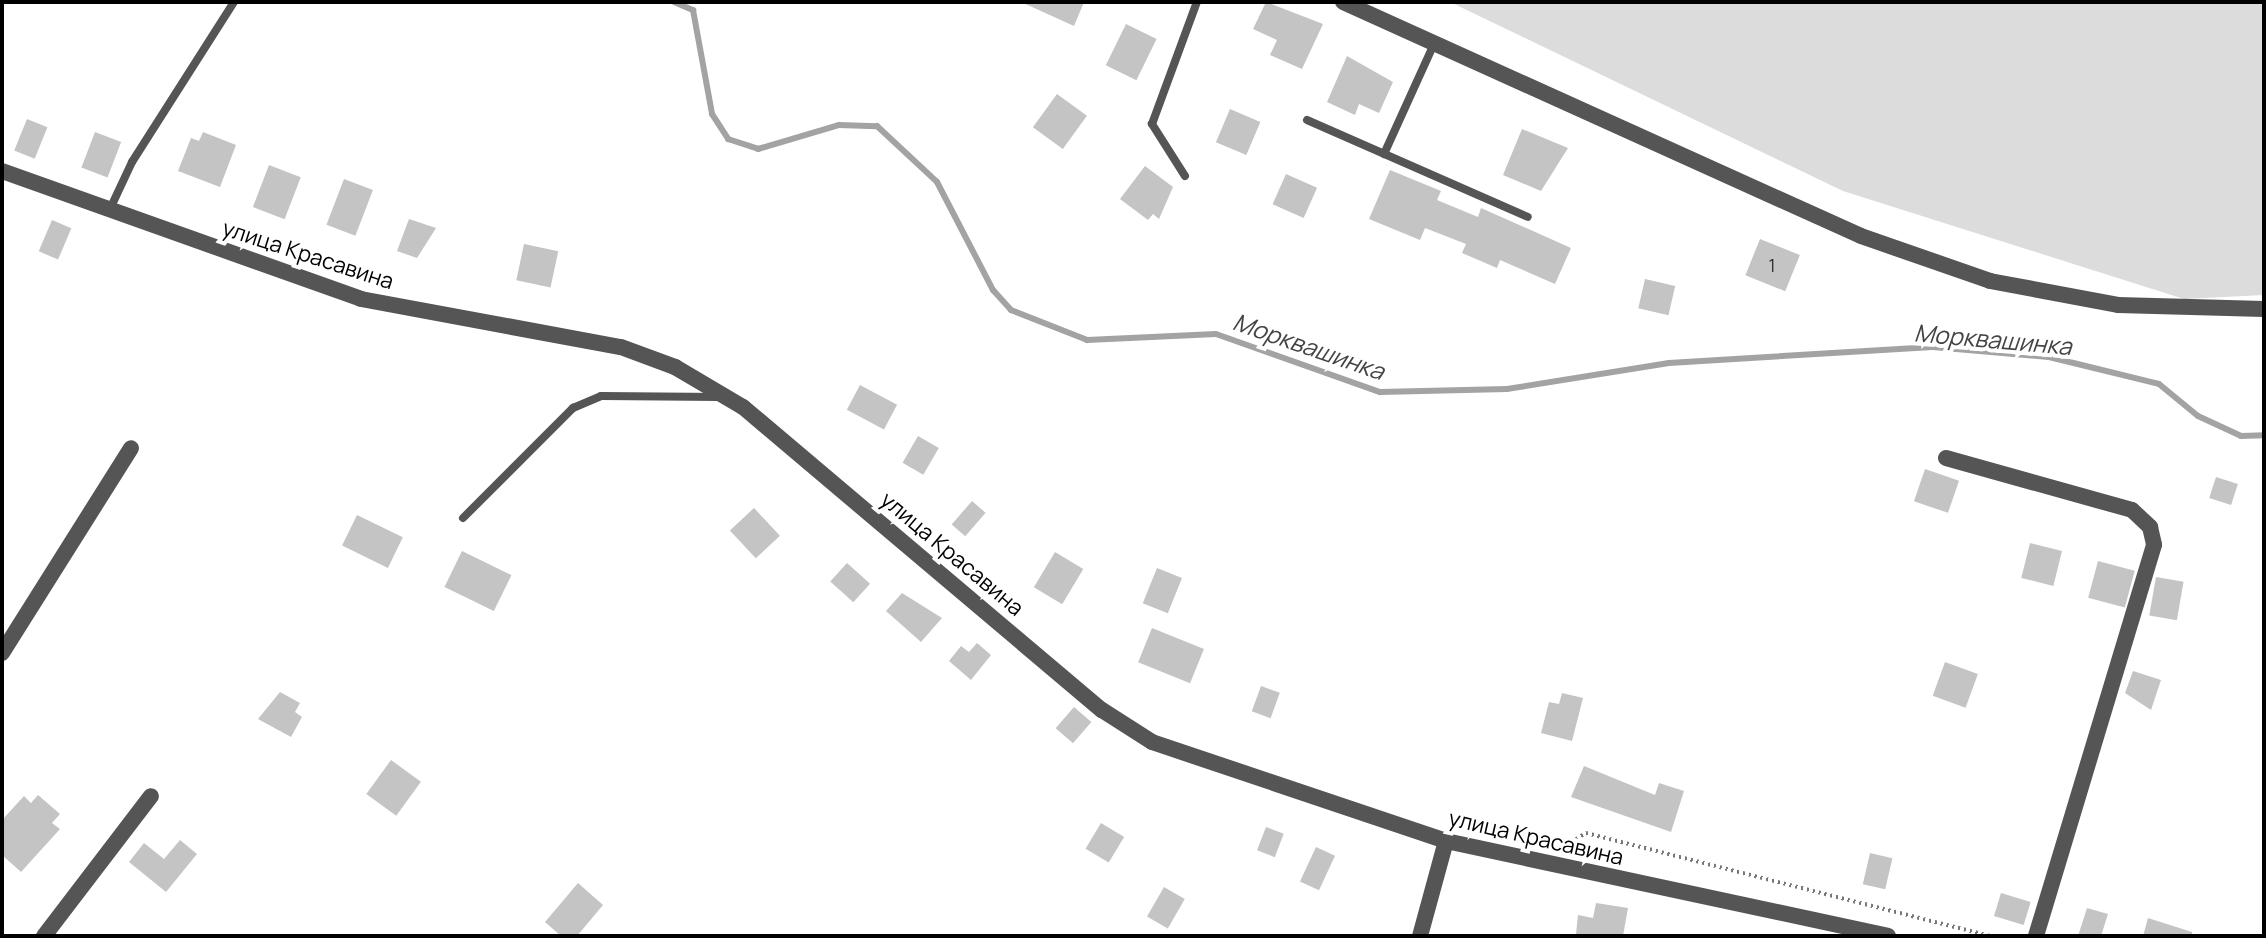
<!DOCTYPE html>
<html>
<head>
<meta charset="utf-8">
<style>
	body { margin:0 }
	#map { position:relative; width:2266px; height:938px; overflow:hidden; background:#fff; font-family:Manrope,sans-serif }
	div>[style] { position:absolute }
	.green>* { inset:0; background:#dcdcdc }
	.stream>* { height:6px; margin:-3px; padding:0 3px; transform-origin:3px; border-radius:3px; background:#a3a3a3 }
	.building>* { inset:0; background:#c4c4c4; transform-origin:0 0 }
	.path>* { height:4px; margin-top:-2px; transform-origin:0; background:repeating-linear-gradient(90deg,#777 0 2px,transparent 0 6px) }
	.lane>* { height:8px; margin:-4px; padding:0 4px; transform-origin:4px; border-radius:4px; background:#555 }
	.street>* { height:16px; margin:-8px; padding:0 8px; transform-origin:8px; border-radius:8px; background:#555 }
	span { translate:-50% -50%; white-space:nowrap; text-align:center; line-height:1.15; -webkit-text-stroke:8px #fff; paint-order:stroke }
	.number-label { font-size:18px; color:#313131 }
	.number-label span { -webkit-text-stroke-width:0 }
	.street-label { font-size:22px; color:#000 }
	.water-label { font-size:24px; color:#444; font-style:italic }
	.frame { position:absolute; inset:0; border:4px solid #000; pointer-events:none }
</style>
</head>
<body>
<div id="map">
	<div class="green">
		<div style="clip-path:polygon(1450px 2px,2264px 2px,2264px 295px,2184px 299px,1843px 191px)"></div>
	</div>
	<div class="stream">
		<div style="left:674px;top:2px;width:21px;rotate:23deg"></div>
		<div style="left:693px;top:10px;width:106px;rotate:79.6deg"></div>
		<div style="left:712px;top:114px;width:30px;rotate:57deg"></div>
		<div style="left:728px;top:139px;width:32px;rotate:18deg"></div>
		<div style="left:758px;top:149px;width:84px;rotate:-16.5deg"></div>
		<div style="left:839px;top:125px;width:38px;rotate:2deg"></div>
		<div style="left:877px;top:126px;width:82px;rotate:43deg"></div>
		<div style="left:937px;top:182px;width:122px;rotate:62.6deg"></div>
		<div style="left:993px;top:290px;width:27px;rotate:48deg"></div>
		<div style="left:1011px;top:310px;width:82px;rotate:21.5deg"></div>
		<div style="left:1087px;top:340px;width:129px;rotate:-2.7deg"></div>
		<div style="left:1216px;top:334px;width:174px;rotate:19.5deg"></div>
		<div style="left:1380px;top:392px;width:127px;rotate:-1.4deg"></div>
		<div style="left:1507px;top:389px;width:164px;rotate:-9.1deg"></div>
		<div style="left:1669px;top:363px;width:264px;rotate:-3.5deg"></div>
		<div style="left:1933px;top:347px;width:116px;rotate:4.9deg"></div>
		<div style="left:2049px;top:357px;width:113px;rotate:13.8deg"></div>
		<div style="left:2159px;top:384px;width:50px;rotate:39.4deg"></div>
		<div style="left:2198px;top:416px;width:47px;rotate:24.9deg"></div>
		<div style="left:2241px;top:436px;width:23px;rotate:-2deg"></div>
	</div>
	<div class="building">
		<div style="clip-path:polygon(1021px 2px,1084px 2px,1074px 26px)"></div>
		<div style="clip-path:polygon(1266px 2px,1323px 24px,1302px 69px,1270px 55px,1277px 40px,1253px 29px)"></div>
		<div style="left:1126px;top:24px;width:34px;height:46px;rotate:26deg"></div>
		<div style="clip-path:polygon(1347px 56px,1393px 82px,1379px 113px,1359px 104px,1355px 115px,1327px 102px)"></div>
		<div style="left:1057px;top:94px;width:37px;height:41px;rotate:36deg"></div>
		<div style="left:1230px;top:109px;width:33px;height:36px;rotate:23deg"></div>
		<div style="left:27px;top:119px;width:22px;height:34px;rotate:22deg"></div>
		<div style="clip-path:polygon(1522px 129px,1568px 148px,1541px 191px,1503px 175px)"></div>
		<div style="left:95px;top:132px;width:28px;height:38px;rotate:21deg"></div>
		<div style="clip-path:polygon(203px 132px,236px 145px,220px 187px,178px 171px,191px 138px,199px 141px)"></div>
		<div style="left:269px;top:165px;width:34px;height:45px;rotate:21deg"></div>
		<div style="clip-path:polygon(1145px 166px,1173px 187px,1159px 219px,1153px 214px,1148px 220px,1120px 199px)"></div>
		<div style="clip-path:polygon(1390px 170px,1441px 191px,1437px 200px,1478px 217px,1481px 208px,1571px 248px,1555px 284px,1500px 260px,1497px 268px,1462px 253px,1466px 244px,1425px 228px,1420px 240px,1369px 219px)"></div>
		<div style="left:1286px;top:174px;width:34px;height:33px;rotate:24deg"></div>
		<div style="left:344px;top:179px;width:31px;height:49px;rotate:21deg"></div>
		<div style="clip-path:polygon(409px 219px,436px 228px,417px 258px,397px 251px)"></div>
		<div style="left:52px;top:220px;width:21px;height:34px;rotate:23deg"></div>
		<div style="left:1760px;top:239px;width:43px;height:39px;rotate:22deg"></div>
		<div style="left:524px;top:244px;width:35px;height:37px;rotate:12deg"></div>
		<div style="left:1645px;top:279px;width:31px;height:30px;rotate:13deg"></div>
		<div style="left:860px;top:385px;width:42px;height:28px;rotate:28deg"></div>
		<div style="left:918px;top:436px;width:24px;height:31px;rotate:30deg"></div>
		<div style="left:1925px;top:469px;width:36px;height:34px;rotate:19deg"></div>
		<div style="left:2216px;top:477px;width:23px;height:22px;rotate:18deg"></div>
		<div style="left:972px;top:501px;width:18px;height:31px;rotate:41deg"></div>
		<div style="left:754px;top:508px;width:38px;height:33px;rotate:47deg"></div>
		<div style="left:357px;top:515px;width:51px;height:34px;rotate:26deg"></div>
		<div style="left:2030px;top:543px;width:33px;height:36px;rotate:14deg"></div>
		<div style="left:462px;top:551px;width:55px;height:40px;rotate:26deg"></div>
		<div style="left:1055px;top:552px;width:33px;height:41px;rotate:31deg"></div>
		<div style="left:2098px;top:561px;width:38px;height:38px;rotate:15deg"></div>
		<div style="left:847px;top:563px;width:31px;height:25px;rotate:42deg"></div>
		<div style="left:1157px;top:568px;width:27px;height:38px;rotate:22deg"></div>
		<div style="left:2156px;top:577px;width:28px;height:39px;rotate:10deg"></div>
		<div style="clip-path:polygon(902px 593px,942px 618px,921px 642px,886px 611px)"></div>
		<div style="left:1152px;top:628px;width:56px;height:37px;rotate:22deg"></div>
		<div style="clip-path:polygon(977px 643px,991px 655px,971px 680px,949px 661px,961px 646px,969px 652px)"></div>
		<div style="left:1945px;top:662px;width:35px;height:36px;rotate:20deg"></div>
		<div style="clip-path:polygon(2133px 671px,2161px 680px,2151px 710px,2125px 693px)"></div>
		<div style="left:1261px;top:686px;width:20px;height:27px;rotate:20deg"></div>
		<div style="clip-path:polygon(280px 692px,300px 703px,295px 712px,302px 717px,291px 737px,258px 719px)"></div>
		<div style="clip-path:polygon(1562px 693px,1583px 698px,1572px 741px,1541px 733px,1549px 702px,1559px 704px)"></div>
		<div style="left:1074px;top:707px;width:23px;height:28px;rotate:41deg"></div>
		<div style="left:391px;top:760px;width:37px;height:42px;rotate:36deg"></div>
		<div style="clip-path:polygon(1584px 766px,1655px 795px,1659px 783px,1684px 791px,1671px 832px,1571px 797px)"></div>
		<div style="clip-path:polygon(38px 795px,60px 814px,52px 823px,60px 829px,21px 872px,2px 855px,2px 820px,24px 796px,31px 803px)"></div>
		<div style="left:1101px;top:823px;width:27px;height:30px;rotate:31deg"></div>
		<div style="left:1266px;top:827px;width:19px;height:25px;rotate:21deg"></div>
		<div style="clip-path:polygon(180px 840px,197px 854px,166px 892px,129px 862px,144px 843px,164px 859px)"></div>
		<div style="left:1316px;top:847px;width:21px;height:38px;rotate:25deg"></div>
		<div style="left:1870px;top:853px;width:23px;height:32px;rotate:13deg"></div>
		<div style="clip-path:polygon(578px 883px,603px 905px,577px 936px,561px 936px,545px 922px)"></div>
		<div style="left:1164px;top:887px;width:24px;height:34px;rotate:30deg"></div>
		<div style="left:2001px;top:893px;width:31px;height:24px;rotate:17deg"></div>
		<div style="clip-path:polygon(1596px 903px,1628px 908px,1623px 936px,1576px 934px,1578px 915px,1593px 918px)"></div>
		<div style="clip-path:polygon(2087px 908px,2108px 914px,2101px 936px,2078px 936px)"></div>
		<div style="clip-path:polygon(2148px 918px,2192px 932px,2192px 936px,2143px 936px)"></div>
	</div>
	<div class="path">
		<div style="left:1561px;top:849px;width:30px;rotate:-33deg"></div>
		<div style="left:1586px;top:833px;width:416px;rotate:14.3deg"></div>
	</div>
	<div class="lane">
		<div style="left:1307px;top:120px;width:241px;rotate:23.7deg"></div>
		<div style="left:1384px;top:154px;width:121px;rotate:-65.6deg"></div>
		<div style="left:1185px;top:176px;width:62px;rotate:-122.4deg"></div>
		<div style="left:1152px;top:124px;width:130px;rotate:-69.8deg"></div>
		<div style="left:110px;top:209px;width:52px;rotate:-64.9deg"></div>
		<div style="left:132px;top:162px;width:190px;rotate:-57.5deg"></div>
		<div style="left:463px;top:518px;width:156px;rotate:-45deg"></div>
		<div style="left:573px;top:408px;width:30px;rotate:-23deg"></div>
		<div style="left:601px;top:396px;width:119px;rotate:0.5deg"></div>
	</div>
	<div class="street">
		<div style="left:1343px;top:2px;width:568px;rotate:24.31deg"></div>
		<div style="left:1861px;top:236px;width:137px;rotate:19.2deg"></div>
		<div style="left:1990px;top:281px;width:130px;rotate:10.6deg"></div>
		<div style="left:2118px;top:305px;width:146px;rotate:1.6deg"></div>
		<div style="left:2px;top:171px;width:381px;rotate:19.6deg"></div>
		<div style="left:361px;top:299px;width:264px;rotate:10.5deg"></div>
		<div style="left:621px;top:347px;width:58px;rotate:20.3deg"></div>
		<div style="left:675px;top:367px;width:79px;rotate:30.5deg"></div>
		<div style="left:743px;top:407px;width:470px;rotate:40.2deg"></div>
		<div style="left:1102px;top:710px;width:59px;rotate:32.6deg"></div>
		<div style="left:1152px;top:742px;width:310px;rotate:18.6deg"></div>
		<div style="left:1446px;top:841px;width:452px;rotate:12.1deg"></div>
		<div style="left:1946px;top:458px;width:193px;rotate:15.6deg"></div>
		<div style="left:2132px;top:510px;width:25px;rotate:43deg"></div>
		<div style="left:2150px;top:527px;width:18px;rotate:77deg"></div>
		<div style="left:2154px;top:545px;width:408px;rotate:106.8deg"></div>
		<div style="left:2px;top:653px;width:242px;rotate:-57.8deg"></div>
		<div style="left:44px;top:936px;width:176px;rotate:-52.6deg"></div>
		<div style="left:1420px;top:936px;width:98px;rotate:-74.7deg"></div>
	</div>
	<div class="number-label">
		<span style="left:1772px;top:265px">1</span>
	</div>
	<div class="street-label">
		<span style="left:308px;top:255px;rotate:18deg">улица Красавина</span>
		<span style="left:952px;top:554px;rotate:40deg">улица Красавина</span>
		<span style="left:1536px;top:838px;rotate:13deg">улица Красавина</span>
	</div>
	<div class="water-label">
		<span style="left:1993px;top:339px;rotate:5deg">Морквашинка</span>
		<span style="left:1309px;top:346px;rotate:19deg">Морквашинка</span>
	</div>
	<div class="frame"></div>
</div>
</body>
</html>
